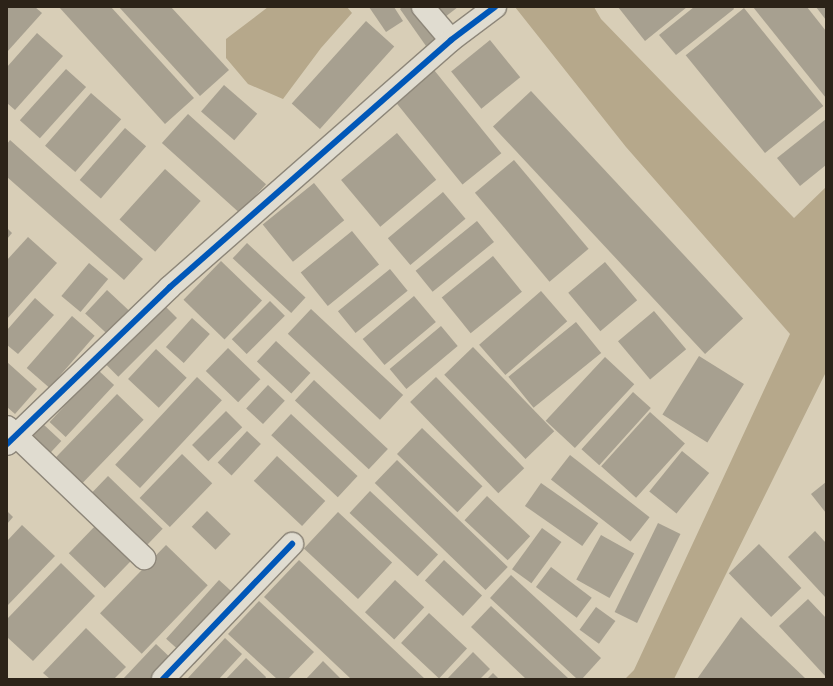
<!DOCTYPE html>
<html>
<head>
<meta charset="utf-8">
<style>
	body { margin:0 }
	#map { position:relative; width:833px; height:686px; overflow:hidden; background:#d8ceb7; font-family:"EB Garamond",serif }
	div>[style] { position:absolute }
	.water>* { inset:0; background:#b6a88b }
	.building>* { inset:0; background:#a7a090; transform-origin:0 0 }
	.roads { filter:drop-shadow(1px 0 #8d8679) drop-shadow(-1px 0 #8d8679) drop-shadow(0 1px #8d8679) drop-shadow(0 -1px #8d8679) }
	.street>* { height:22px; margin:-11px; padding:0 11px; transform-origin:11px; border-radius:11px; background:#e0dcd0 }
	.cycleway>* { height:6px; margin:-3px; padding:0 3px; transform-origin:3px; border-radius:3px; background:#0057b8 }
	span { translate:-50% -50%; white-space:nowrap; text-align:center; line-height:1.15; -webkit-text-stroke:3px #efe3c7; paint-order:stroke }
	.frame { position:absolute; inset:0; border:8px solid #2c2318; pointer-events:none }
</style>
</head>
<body>
<div id="map">
	<div class="water">
		<div style="clip-path:polygon(268px 7px,347px 7px,352px 13px,321px 48px,283px 99px,248px 84px,226px 58px,226px 39px)"></div>
		<div style="clip-path:polygon(515px 7px,594px 7px,601px 19px,794px 218px,826px 187px,826px 372px,674px 679px,625px 679px,634px 670px,790px 334px,626px 147px)"></div>
	</div>
	<div class="building">
		<div style="clip-path:polygon(7px 7px,35px 7px,42px 13px,7px 52px)"></div>
		<div style="clip-path:polygon(59px 7px,111px 7px,194px 98px,165px 124px)"></div>
		<div style="clip-path:polygon(119px 7px,171px 7px,229px 70px,200px 96px)"></div>
		<div style="clip-path:polygon(369px 7px,394px 7px,403px 21px,386px 32px)"></div>
		<div style="clip-path:polygon(402px 7px,419px 7px,439px 37px,426px 46px,400px 9px)"></div>
		<div style="clip-path:polygon(438px 7px,458px 7px,445px 17px)"></div>
		<div style="clip-path:polygon(618px 7px,687px 7px,645px 41px)"></div>
		<div style="clip-path:polygon(694px 7px,733px 7px,734px 9px,676px 55px,659px 35px)"></div>
		<div style="clip-path:polygon(753px 7px,807px 7px,826px 31px,826px 98px)"></div>
		<div style="clip-path:polygon(816px 7px,826px 7px,826px 20px)"></div>
		<div style="left:744px;top:8px;width:126px;height:75px;rotate:51deg"></div>
		<div style="left:366px;top:21px;width:38px;height:111px;rotate:42deg"></div>
		<div style="clip-path:polygon(37px 33px,63px 56px,15px 110px,7px 103px,7px 67px)"></div>
		<div style="left:490px;top:40px;width:48px;height:50px;rotate:51deg"></div>
		<div style="left:66px;top:69px;width:27px;height:69px;rotate:42deg"></div>
		<div style="left:434px;top:70px;width:107px;height:50px;rotate:51deg"></div>
		<div style="left:224px;top:85px;width:44px;height:35px;rotate:41deg"></div>
		<div style="left:531px;top:91px;width:311px;height:52px;rotate:47deg"></div>
		<div style="left:91px;top:93px;width:40px;height:70px;rotate:41deg"></div>
		<div style="left:188px;top:114px;width:105px;height:39px;rotate:42deg"></div>
		<div style="clip-path:polygon(826px 119px,826px 165px,800px 186px,777px 158px)"></div>
		<div style="left:125px;top:128px;width:28px;height:69px;rotate:41deg"></div>
		<div style="left:397px;top:133px;width:61px;height:73px;rotate:50deg"></div>
		<div style="clip-path:polygon(10px 140px,143px 259px,124px 280px,7px 177px,7px 144px)"></div>
		<div style="left:514px;top:160px;width:116px;height:51px;rotate:50deg"></div>
		<div style="left:165px;top:169px;width:48px;height:68px;rotate:42deg"></div>
		<div style="left:314px;top:183px;width:48px;height:66px;rotate:51deg"></div>
		<div style="left:443px;top:192px;width:35px;height:72px;rotate:50deg"></div>
		<div style="left:477px;top:221px;width:27px;height:79px;rotate:51deg"></div>
		<div style="clip-path:polygon(7px 228px,12px 233px,7px 239px)"></div>
		<div style="left:352px;top:231px;width:43px;height:66px;rotate:51deg"></div>
		<div style="clip-path:polygon(28px 237px,57px 263px,7px 319px,7px 260px)"></div>
		<div style="left:247px;top:243px;width:80px;height:21px;rotate:43deg"></div>
		<div style="left:493px;top:256px;width:46px;height:66px;rotate:51deg"></div>
		<div style="left:221px;top:261px;width:57px;height:54px;rotate:44deg"></div>
		<div style="left:605px;top:262px;width:50px;height:48px;rotate:50deg"></div>
		<div style="left:89px;top:263px;width:25px;height:43px;rotate:40deg"></div>
		<div style="left:390px;top:269px;width:28px;height:67px;rotate:51deg"></div>
		<div style="left:107px;top:290px;width:34px;height:32px;rotate:43deg"></div>
		<div style="left:541px;top:291px;width:40px;height:82px;rotate:49deg"></div>
		<div style="left:414px;top:296px;width:34px;height:67px;rotate:50deg"></div>
		<div style="clip-path:polygon(35px 298px,54px 315px,18px 354px,7px 345px,7px 330px)"></div>
		<div style="left:270px;top:301px;width:21px;height:54px;rotate:45deg"></div>
		<div style="left:165px;top:306px;width:17px;height:83px;rotate:45deg"></div>
		<div style="left:311px;top:309px;width:126px;height:34px;rotate:43deg"></div>
		<div style="left:654px;top:311px;width:50px;height:47px;rotate:50deg"></div>
		<div style="left:72px;top:316px;width:30px;height:69px;rotate:41deg"></div>
		<div style="left:192px;top:318px;width:24px;height:39px;rotate:42deg"></div>
		<div style="left:576px;top:322px;width:40px;height:87px;rotate:51deg"></div>
		<div style="left:441px;top:326px;width:26px;height:67px;rotate:50deg"></div>
		<div style="left:276px;top:341px;width:47px;height:28px;rotate:43deg"></div>
		<div style="left:473px;top:347px;width:117px;height:40px;rotate:46deg"></div>
		<div style="left:228px;top:348px;width:45px;height:32px;rotate:44deg"></div>
		<div style="left:156px;top:349px;width:42px;height:41px;rotate:43deg"></div>
		<div style="left:699px;top:356px;width:53px;height:69px;rotate:32deg"></div>
		<div style="left:605px;top:357px;width:40px;height:87px;rotate:43deg"></div>
		<div style="clip-path:polygon(7px 362px,37px 389px,15px 414px,7px 407px)"></div>
		<div style="left:98px;top:370px;width:22px;height:71px;rotate:43deg"></div>
		<div style="left:197px;top:377px;width:34px;height:120px;rotate:43deg"></div>
		<div style="left:436px;top:377px;width:127px;height:36px;rotate:46deg"></div>
		<div style="left:314px;top:380px;width:101px;height:28px;rotate:43deg"></div>
		<div style="left:268px;top:385px;width:23px;height:32px;rotate:43deg"></div>
		<div style="left:633px;top:392px;width:24px;height:77px;rotate:42deg"></div>
		<div style="left:117px;top:394px;width:37px;height:91px;rotate:44deg"></div>
		<div style="left:226px;top:411px;width:23px;height:48px;rotate:45deg"></div>
		<div style="left:650px;top:412px;width:47px;height:73px;rotate:42deg"></div>
		<div style="left:291px;top:414px;width:91px;height:29px;rotate:43deg"></div>
		<div style="left:43px;top:424px;width:25px;height:21px;rotate:43deg"></div>
		<div style="left:422px;top:428px;width:84px;height:36px;rotate:44deg"></div>
		<div style="left:247px;top:431px;width:19px;height:43px;rotate:43deg"></div>
		<div style="left:682px;top:451px;width:35px;height:52px;rotate:39deg"></div>
		<div style="left:182px;top:454px;width:42px;height:61px;rotate:44deg"></div>
		<div style="left:570px;top:455px;width:101px;height:31px;rotate:38deg"></div>
		<div style="left:277px;top:456px;width:66px;height:34px;rotate:43deg"></div>
		<div style="left:397px;top:460px;width:154px;height:32px;rotate:44deg"></div>
		<div style="left:108px;top:476px;width:76px;height:28px;rotate:44deg"></div>
		<div style="clip-path:polygon(826px 482px,826px 513px,811px 494px)"></div>
		<div style="left:541px;top:483px;width:70px;height:28px;rotate:35deg"></div>
		<div style="left:370px;top:491px;width:93px;height:30px;rotate:43deg"></div>
		<div style="left:487px;top:496px;width:59px;height:33px;rotate:43deg"></div>
		<div style="clip-path:polygon(7px 511px,13px 517px,7px 524px)"></div>
		<div style="left:207px;top:511px;width:33px;height:22px;rotate:44deg"></div>
		<div style="left:338px;top:512px;width:74px;height:50px;rotate:43deg"></div>
		<div style="left:98px;top:523px;width:50px;height:42px;rotate:44deg"></div>
		<div style="left:658px;top:523px;width:25px;height:99px;rotate:26deg"></div>
		<div style="clip-path:polygon(22px 525px,55px 556px,7px 606px,7px 541px)"></div>
		<div style="left:542px;top:528px;width:24px;height:51px;rotate:36deg"></div>
		<div style="clip-path:polygon(815px 531px,826px 543px,826px 598px,788px 557px)"></div>
		<div style="left:601px;top:535px;width:38px;height:51px;rotate:29deg"></div>
		<div style="left:759px;top:544px;width:61px;height:42px;rotate:46deg"></div>
		<div style="left:166px;top:545px;width:58px;height:95px;rotate:44deg"></div>
		<div style="clip-path:polygon(299px 560px,425px 679px,351px 679px,264px 597px)"></div>
		<div style="left:444px;top:560px;width:52px;height:28px;rotate:43deg"></div>
		<div style="clip-path:polygon(61px 563px,95px 596px,33px 661px,7px 637px,7px 619px)"></div>
		<div style="left:551px;top:567px;width:51px;height:25px;rotate:37deg"></div>
		<div style="clip-path:polygon(511px 575px,601px 658px,582px 679px,577px 679px,490px 598px)"></div>
		<div style="left:219px;top:580px;width:38px;height:79px;rotate:42deg"></div>
		<div style="left:395px;top:580px;width:40px;height:44px;rotate:43deg"></div>
		<div style="clip-path:polygon(808px 599px,826px 618px,826px 677px,779px 626px)"></div>
		<div style="clip-path:polygon(259px 601px,314px 652px,288px 679px,277px 679px,228px 634px)"></div>
		<div style="clip-path:polygon(491px 606px,569px 679px,526px 679px,471px 627px)"></div>
		<div style="left:596px;top:607px;width:24px;height:28px;rotate:36deg"></div>
		<div style="left:429px;top:613px;width:52px;height:41px;rotate:43deg"></div>
		<div style="clip-path:polygon(741px 617px,806px 679px,697px 679px)"></div>
		<div style="clip-path:polygon(86px 628px,126px 667px,114px 679px,50px 679px,43px 673px)"></div>
		<div style="clip-path:polygon(225px 638px,242px 654px,219px 679px,187px 679px)"></div>
		<div style="clip-path:polygon(156px 644px,176px 663px,160px 679px,123px 679px)"></div>
		<div style="clip-path:polygon(473px 652px,490px 669px,480px 679px,447px 679px)"></div>
		<div style="clip-path:polygon(246px 658px,266px 677px,265px 679px,226px 679px)"></div>
		<div style="clip-path:polygon(323px 661px,341px 679px,306px 679px)"></div>
		<div style="clip-path:polygon(493px 673px,499px 679px,487px 679px)"></div>
	</div>
	<div class="roads">
		<div class="street">
			<div style="left:423px;top:7px;width:43px;rotate:49.7deg"></div>
			<div style="left:7px;top:427px;width:190px;rotate:43.7deg"></div>
			<div style="left:7px;top:444px;width:226px;rotate:-43.9deg"></div>
			<div style="left:170px;top:287px;width:374px;rotate:-41.3deg"></div>
			<div style="left:451px;top:40px;width:55px;rotate:-36.9deg"></div>
			<div style="left:163px;top:679px;width:187px;rotate:-46.3deg"></div>
		</div>
	</div>
	<div class="cycleway">
		<div style="left:7px;top:444px;width:226px;rotate:-43.9deg"></div>
		<div style="left:170px;top:287px;width:374px;rotate:-41.3deg"></div>
		<div style="left:451px;top:40px;width:55px;rotate:-36.9deg"></div>
		<div style="left:163px;top:679px;width:187px;rotate:-46.3deg"></div>
	</div>
	<div class="frame"></div>
</div>
</body>
</html>
